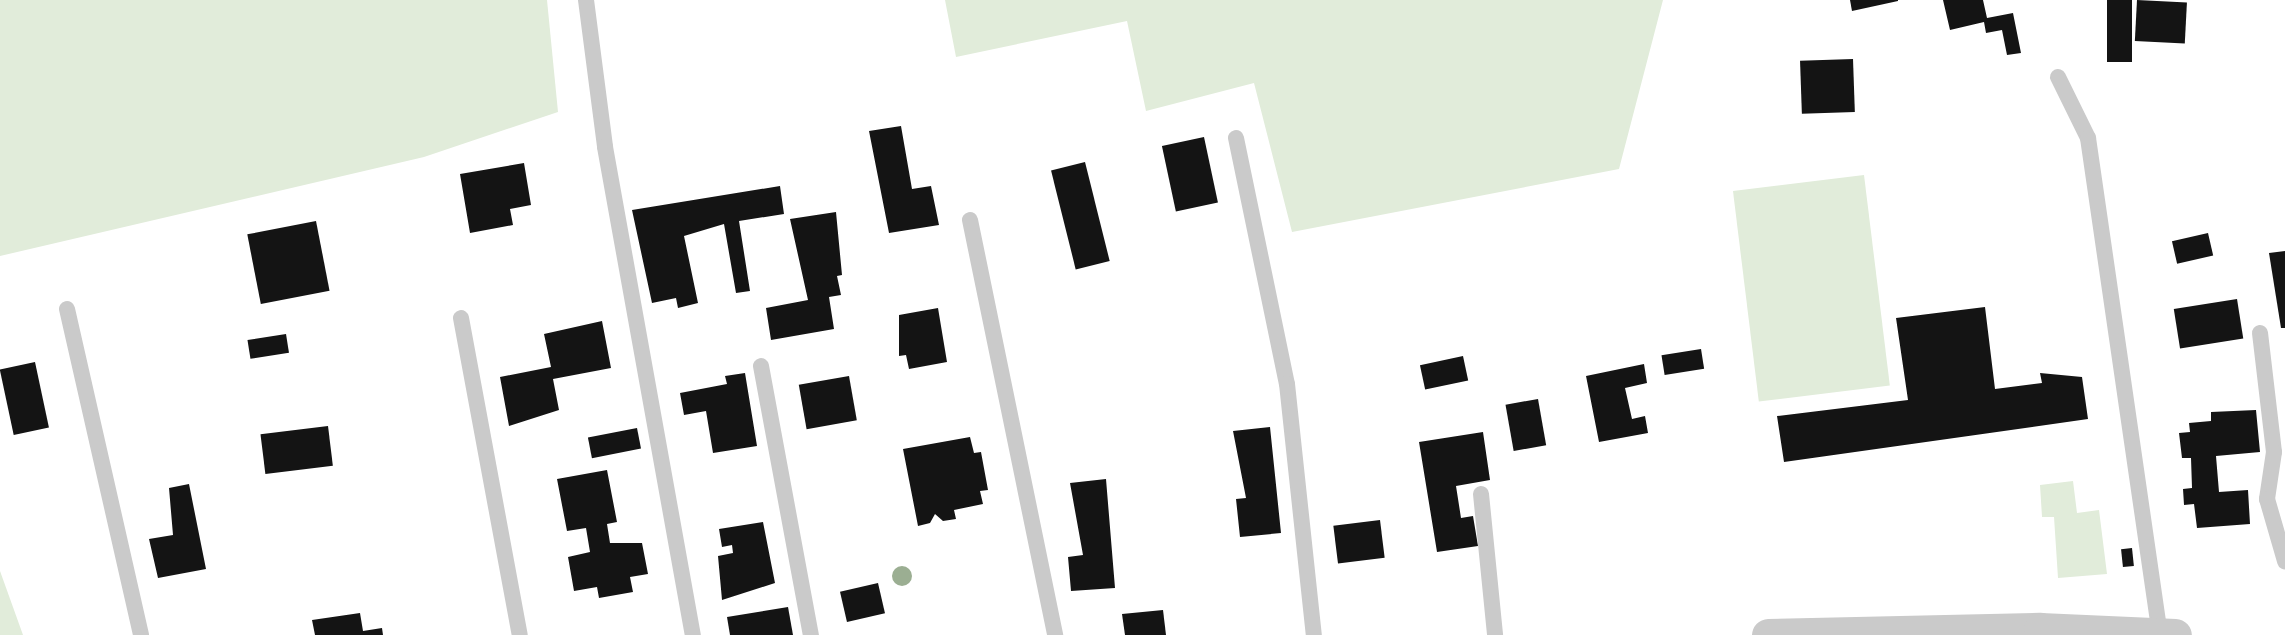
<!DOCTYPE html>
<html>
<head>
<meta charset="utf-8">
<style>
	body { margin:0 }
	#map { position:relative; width:2285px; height:635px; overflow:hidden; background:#fff; font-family:Lato,sans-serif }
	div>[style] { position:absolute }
	.green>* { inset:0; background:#e1ecda; transform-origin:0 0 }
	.building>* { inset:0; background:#141414; transform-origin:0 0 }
	.lane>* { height:16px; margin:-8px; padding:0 8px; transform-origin:8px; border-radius:8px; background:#cacaca }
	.street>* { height:33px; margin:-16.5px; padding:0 16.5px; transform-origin:16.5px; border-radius:16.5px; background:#cacaca }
	.trees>* { width:20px; height:20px; margin:-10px; border-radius:50%; background:#9bae92 }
	span { translate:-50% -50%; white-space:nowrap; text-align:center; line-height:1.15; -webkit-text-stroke:7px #fff; paint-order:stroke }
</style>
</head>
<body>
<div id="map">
	<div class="green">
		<div style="clip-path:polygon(0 0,547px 0,558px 112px,424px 157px,0 256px)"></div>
		<div style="clip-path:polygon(945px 0,1663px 0,1619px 169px,1292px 232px,1254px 83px,1146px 111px,1127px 21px,956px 57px)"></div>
		<div style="left:1864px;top:175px;width:212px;height:132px;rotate:83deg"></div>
		<div style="clip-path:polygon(2073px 481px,2077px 513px,2099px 510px,2107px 574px,2058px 578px,2054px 517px,2042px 517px,2040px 485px)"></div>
		<div style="clip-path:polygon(0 571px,23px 635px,0 635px)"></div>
	</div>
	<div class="building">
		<div style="clip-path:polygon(1850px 0,1898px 0,1898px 1px,1852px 11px)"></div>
		<div style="clip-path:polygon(1943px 0,1983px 0,1987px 18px,2013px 13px,2021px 53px,2007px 55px,2002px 30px,1986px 33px,1984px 22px,1950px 30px)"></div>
		<div style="left:2107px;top:0;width:25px;height:62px"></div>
		<div style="left:2137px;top:0;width:50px;height:41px;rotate:3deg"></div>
		<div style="left:1853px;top:59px;width:53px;height:53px;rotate:88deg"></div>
		<div style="clip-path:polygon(901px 126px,912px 189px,931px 186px,939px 225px,889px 233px,869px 131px)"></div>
		<div style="left:1204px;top:137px;width:67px;height:43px;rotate:78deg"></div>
		<div style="left:1085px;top:162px;width:102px;height:35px;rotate:76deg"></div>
		<div style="clip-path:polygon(524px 163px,531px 205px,510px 209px,513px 225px,470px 233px,460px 174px)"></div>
		<div style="clip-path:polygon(780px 186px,784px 214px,739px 221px,750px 291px,736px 293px,724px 224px,684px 236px,698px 303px,678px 308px,676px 298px,652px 303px,632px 210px)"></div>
		<div style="clip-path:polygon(836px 212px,842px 275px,837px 276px,841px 295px,829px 297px,834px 329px,771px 340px,766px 308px,808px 300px,790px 219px)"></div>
		<div style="left:316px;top:221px;width:71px;height:70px;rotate:79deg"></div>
		<div style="left:2208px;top:233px;width:23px;height:37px;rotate:77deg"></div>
		<div style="clip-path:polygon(2285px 251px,2285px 328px,2281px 328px,2269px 253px)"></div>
		<div style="left:2237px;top:299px;width:40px;height:64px;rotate:81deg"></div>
		<div style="clip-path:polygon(1985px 307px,1995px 389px,2042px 383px,2040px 373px,2082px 377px,2088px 419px,1784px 462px,1777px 416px,1908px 400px,1896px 318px)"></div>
		<div style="clip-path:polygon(938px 308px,947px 362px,909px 369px,906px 355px,899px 356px,899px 315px)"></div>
		<div style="clip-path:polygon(602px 321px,611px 368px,553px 379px,559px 410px,509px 426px,500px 377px,551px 367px,544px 334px)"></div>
		<div style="left:286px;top:334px;width:19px;height:39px;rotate:81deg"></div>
		<div style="left:1701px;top:349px;width:20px;height:40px;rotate:81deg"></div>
		<div style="left:1463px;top:356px;width:25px;height:44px;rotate:78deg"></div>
		<div style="left:35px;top:362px;width:67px;height:36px;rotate:78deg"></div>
		<div style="clip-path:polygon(1644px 364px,1647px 383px,1625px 388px,1632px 419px,1645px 416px,1648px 433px,1599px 442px,1586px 376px)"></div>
		<div style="clip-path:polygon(745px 373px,757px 446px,713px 453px,706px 411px,684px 415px,680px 393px,727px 384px,725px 376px)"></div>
		<div style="left:849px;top:376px;width:45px;height:51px;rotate:80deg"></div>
		<div style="left:1538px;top:399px;width:47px;height:33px;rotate:80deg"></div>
		<div style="clip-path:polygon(2256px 410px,2260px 452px,2216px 456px,2219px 492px,2248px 490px,2250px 524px,2197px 528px,2194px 504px,2184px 505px,2183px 489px,2192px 488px,2191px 458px,2182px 458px,2179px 433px,2190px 432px,2189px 423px,2211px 421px,2211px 412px)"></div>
		<div style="left:328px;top:426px;width:40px;height:68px;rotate:83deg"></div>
		<div style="clip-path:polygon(1270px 427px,1281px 533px,1240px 537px,1236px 499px,1246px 498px,1233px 431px)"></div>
		<div style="left:637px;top:428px;width:21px;height:50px;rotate:79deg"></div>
		<div style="clip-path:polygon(1483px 432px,1490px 480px,1456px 486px,1461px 518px,1473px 516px,1478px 546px,1437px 552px,1419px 442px)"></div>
		<div style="clip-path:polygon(970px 437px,974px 453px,981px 452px,988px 490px,980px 491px,983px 504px,954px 510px,956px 519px,943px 521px,935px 514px,930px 523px,918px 526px,903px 449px)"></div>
		<div style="clip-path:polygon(607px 470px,617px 522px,607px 524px,610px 543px,642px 543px,648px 574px,630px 577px,633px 592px,599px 598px,597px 587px,574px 591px,568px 557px,590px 552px,586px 528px,567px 531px,557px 479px)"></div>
		<div style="clip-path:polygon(1106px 479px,1115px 588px,1071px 591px,1068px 557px,1083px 555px,1070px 483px)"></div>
		<div style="clip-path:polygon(189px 484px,206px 569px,158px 578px,149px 539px,173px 535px,169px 488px)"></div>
		<div style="left:1380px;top:520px;width:38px;height:47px;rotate:83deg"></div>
		<div style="clip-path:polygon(763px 522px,775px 583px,722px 600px,718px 556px,733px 553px,732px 545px,722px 547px,719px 529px)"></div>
		<div style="left:2132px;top:548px;width:18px;height:11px;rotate:84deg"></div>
		<div style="left:878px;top:583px;width:31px;height:39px;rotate:77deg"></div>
		<div style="clip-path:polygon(788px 607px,793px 635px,730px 635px,727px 617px)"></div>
		<div style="clip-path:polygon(1163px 610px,1166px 635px,1125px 635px,1122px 614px)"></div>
		<div style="clip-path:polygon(360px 613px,363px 631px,382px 628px,383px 635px,315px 635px,312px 620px)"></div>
	</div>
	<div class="lane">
		<div style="left:586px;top:0;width:148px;rotate:82.6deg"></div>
		<div style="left:605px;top:147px;width:496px;rotate:79.8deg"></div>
		<div style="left:2058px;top:77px;width:68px;rotate:63.8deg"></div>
		<div style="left:2088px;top:138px;width:502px;rotate:81.76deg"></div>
		<div style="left:1236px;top:138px;width:251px;rotate:78.3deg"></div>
		<div style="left:1287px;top:384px;width:252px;rotate:83.9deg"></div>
		<div style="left:970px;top:220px;width:424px;rotate:78.4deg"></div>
		<div style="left:67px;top:309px;width:334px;rotate:77.2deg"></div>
		<div style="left:461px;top:318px;width:322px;rotate:79.5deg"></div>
		<div style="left:2260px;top:333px;width:120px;rotate:83.3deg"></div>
		<div style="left:2274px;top:452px;width:48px;rotate:98.5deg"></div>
		<div style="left:2267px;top:499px;width:65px;rotate:73.8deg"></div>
		<div style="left:761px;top:366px;width:274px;rotate:79.5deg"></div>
		<div style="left:1481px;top:494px;width:142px;rotate:84.3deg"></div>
	</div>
	<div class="street">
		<div style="left:1768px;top:635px;width:272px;rotate:-1.3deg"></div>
		<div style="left:2040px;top:629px;width:135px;rotate:2.5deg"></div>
	</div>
	<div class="trees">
		<div style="left:902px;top:576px"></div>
	</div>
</div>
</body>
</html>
